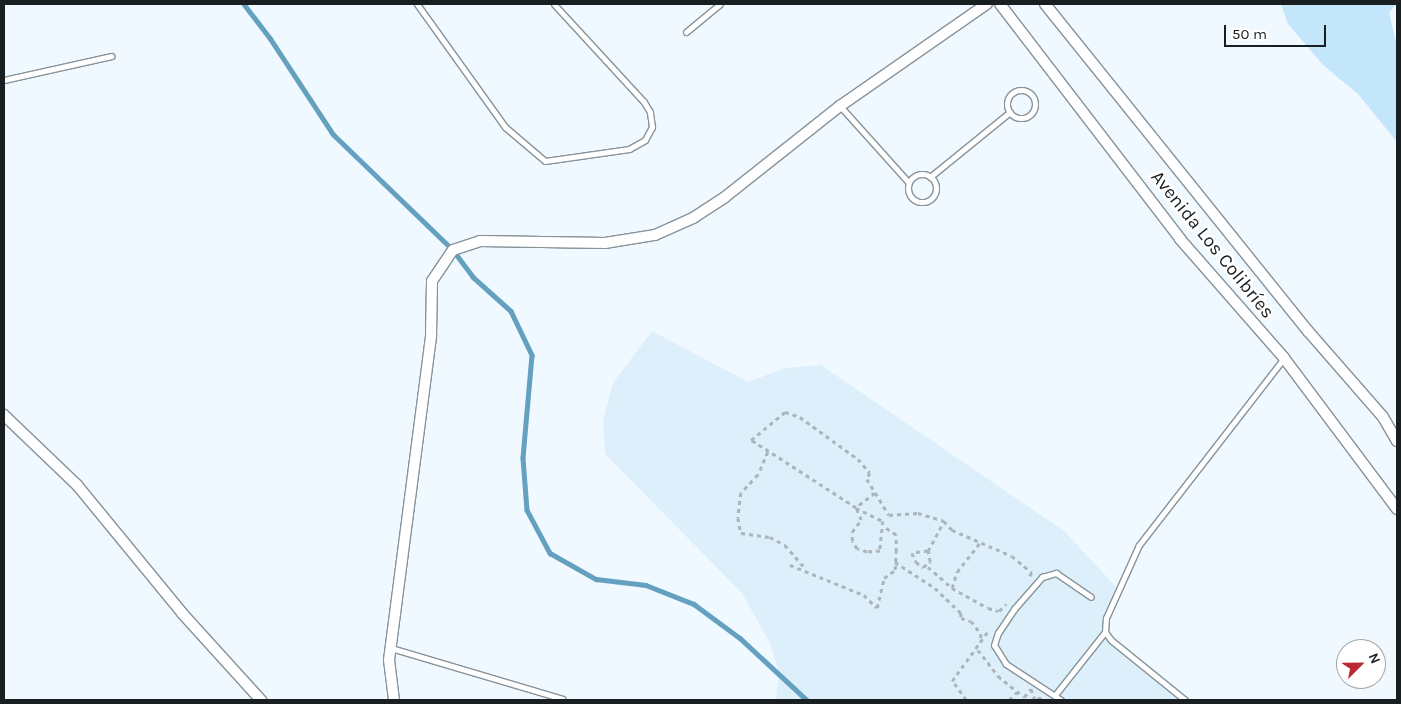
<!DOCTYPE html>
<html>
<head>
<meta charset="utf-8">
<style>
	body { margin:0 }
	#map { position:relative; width:1401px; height:704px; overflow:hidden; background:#eff9ff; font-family:Karla,sans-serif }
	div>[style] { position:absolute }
	.built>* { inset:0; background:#dceffb }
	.green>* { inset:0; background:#c4e6fa }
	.stream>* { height:4.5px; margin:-2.25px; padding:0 2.25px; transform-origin:2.25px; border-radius:2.25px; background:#64a0c0 }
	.path>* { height:2.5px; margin-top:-1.25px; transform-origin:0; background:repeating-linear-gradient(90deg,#acb5ba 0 4px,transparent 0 8px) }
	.roads { filter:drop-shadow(1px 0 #889399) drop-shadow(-1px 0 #889399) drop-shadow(0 1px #889399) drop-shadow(0 -1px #889399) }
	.service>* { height:5px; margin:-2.5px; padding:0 2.5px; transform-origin:2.5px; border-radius:2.5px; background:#fff }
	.service>.ring { margin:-2.5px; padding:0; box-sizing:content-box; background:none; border:5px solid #fff; border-radius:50% }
	.minor>* { height:10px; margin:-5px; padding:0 5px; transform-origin:5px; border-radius:5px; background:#fff }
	span { translate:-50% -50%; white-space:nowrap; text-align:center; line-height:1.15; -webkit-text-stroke:5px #fff; paint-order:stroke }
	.street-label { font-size:19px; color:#191e20 }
	.frame { position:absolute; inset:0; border:5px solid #191e20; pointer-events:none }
	.north { position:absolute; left:1336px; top:639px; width:50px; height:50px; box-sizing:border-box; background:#fff; border:1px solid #a3a5a6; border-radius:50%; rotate:67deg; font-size:14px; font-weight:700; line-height:20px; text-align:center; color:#191e20 }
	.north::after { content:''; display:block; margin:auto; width:18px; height:22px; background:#b92934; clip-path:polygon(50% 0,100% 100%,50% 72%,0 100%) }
	.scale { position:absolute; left:1224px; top:25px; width:102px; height:22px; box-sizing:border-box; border:2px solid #191e20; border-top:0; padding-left:6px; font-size:15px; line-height:18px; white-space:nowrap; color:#191e20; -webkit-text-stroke:4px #fff; paint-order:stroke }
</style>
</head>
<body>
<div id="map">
	<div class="built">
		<div style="clip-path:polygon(652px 331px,748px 382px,785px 368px,821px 365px,1064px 531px,1119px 590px,1105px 632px,1185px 700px,776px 700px,779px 673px,771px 645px,742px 593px,605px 454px,603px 421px,613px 383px)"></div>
	</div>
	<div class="green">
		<div style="clip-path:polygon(1281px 4px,1396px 4px,1389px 13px,1397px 46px,1397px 142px,1359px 95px,1323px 65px,1288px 24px)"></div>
	</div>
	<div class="stream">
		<div style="left:244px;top:4px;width:43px;rotate:52.6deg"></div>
		<div style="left:270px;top:38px;width:115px;rotate:56.7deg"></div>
		<div style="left:333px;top:134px;width:167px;rotate:44deg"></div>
		<div style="left:453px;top:250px;width:34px;rotate:53deg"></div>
		<div style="left:473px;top:277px;width:51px;rotate:41.8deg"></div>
		<div style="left:511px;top:311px;width:49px;rotate:64.5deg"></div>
		<div style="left:532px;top:355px;width:103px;rotate:95deg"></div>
		<div style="left:523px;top:458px;width:52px;rotate:85.6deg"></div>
		<div style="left:527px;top:510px;width:49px;rotate:61.9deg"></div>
		<div style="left:550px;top:553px;width:53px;rotate:29.5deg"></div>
		<div style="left:596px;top:579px;width:50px;rotate:6.8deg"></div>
		<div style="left:646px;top:585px;width:52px;rotate:21.6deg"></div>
		<div style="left:694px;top:604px;width:57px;rotate:36.5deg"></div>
		<div style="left:740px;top:638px;width:91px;rotate:42.8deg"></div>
	</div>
	<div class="path">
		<div style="left:768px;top:452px;width:25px;rotate:113deg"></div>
		<div style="left:758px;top:475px;width:25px;rotate:133deg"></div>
		<div style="left:741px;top:493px;width:25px;rotate:97deg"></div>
		<div style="left:738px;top:518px;width:15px;rotate:79deg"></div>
		<div style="left:741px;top:533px;width:29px;rotate:8deg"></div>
		<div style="left:770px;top:537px;width:17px;rotate:28deg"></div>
		<div style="left:785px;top:545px;width:32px;rotate:49deg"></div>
		<div style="left:875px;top:493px;width:24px;rotate:142deg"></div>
		<div style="left:856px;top:508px;width:125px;rotate:-147.1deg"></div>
		<div style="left:751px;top:440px;width:44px;rotate:-39.5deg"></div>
		<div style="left:785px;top:412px;width:16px;rotate:18deg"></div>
		<div style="left:800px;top:417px;width:72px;rotate:35.9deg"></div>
		<div style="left:858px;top:459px;width:18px;rotate:49deg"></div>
		<div style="left:870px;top:473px;width:7px;rotate:117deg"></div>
		<div style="left:867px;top:479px;width:42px;rotate:58.6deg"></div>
		<div style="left:889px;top:515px;width:29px;rotate:-4deg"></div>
		<div style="left:918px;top:513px;width:27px;rotate:17deg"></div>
		<div style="left:856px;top:508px;width:30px;rotate:26deg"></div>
		<div style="left:883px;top:521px;width:30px;rotate:96deg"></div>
		<div style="left:880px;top:551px;width:13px;rotate:176deg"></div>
		<div style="left:867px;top:552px;width:10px;rotate:-163deg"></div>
		<div style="left:857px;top:549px;width:9px;rotate:-122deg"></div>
		<div style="left:852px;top:541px;width:9px;rotate:-90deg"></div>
		<div style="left:852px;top:532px;width:15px;rotate:-53deg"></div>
		<div style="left:861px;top:520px;width:13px;rotate:-113deg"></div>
		<div style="left:928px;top:551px;width:16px;rotate:173deg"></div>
		<div style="left:912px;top:553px;width:10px;rotate:66deg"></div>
		<div style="left:916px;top:562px;width:9px;rotate:36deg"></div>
		<div style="left:923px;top:567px;width:9px;rotate:-36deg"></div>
		<div style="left:930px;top:562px;width:11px;rotate:-100deg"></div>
		<div style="left:928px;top:551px;width:34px;rotate:-62deg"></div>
		<div style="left:944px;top:521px;width:12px;rotate:48deg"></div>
		<div style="left:952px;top:530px;width:65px;rotate:23.4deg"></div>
		<div style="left:1012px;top:556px;width:26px;rotate:40deg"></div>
		<div style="left:1032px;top:573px;width:4px;rotate:124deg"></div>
		<div style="left:895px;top:562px;width:48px;rotate:33deg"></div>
		<div style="left:935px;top:588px;width:36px;rotate:44deg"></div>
		<div style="left:961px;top:613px;width:5px;rotate:90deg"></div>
		<div style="left:961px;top:618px;width:10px;rotate:17deg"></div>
		<div style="left:971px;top:621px;width:16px;rotate:52deg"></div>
		<div style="left:981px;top:634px;width:8px;rotate:90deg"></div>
		<div style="left:790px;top:565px;width:80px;rotate:22.1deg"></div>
		<div style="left:864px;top:595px;width:18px;rotate:45deg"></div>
		<div style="left:877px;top:608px;width:31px;rotate:-77deg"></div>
		<div style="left:884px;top:578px;width:14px;rotate:-36deg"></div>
		<div style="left:895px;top:570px;width:18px;rotate:-87deg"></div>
		<div style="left:896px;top:552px;width:17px;rotate:-90deg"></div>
		<div style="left:896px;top:535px;width:14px;rotate:-146deg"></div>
		<div style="left:928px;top:567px;width:32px;rotate:41deg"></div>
		<div style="left:952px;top:588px;width:41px;rotate:29.1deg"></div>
		<div style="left:988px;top:608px;width:11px;rotate:15deg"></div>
		<div style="left:999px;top:611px;width:10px;rotate:-45deg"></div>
		<div style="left:952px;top:588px;width:17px;rotate:-73deg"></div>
		<div style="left:957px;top:572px;width:37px;rotate:-52deg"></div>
		<div style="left:978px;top:650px;width:33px;rotate:52deg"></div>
		<div style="left:998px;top:676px;width:33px;rotate:39deg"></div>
		<div style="left:1024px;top:697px;width:11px;rotate:-49deg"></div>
		<div style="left:1031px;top:689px;width:12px;rotate:70deg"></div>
		<div style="left:966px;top:700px;width:24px;rotate:-126deg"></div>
		<div style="left:952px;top:681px;width:62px;rotate:-54.2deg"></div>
		<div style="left:1009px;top:700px;width:11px;rotate:-45deg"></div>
		<div style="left:1037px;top:700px;width:4px;rotate:-45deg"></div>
		<div style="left:1040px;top:697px;width:3px;rotate:72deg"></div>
	</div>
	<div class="roads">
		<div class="service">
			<div style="left:417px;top:4px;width:151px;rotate:54.4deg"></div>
			<div style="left:505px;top:127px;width:52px;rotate:40.4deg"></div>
			<div style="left:545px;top:161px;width:85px;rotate:-8.1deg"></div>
			<div style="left:629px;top:149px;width:18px;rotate:-29deg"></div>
			<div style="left:645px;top:140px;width:15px;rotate:-62deg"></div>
			<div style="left:652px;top:127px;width:15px;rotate:-98deg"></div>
			<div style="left:650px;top:112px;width:12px;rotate:-121deg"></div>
			<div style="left:644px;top:102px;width:133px;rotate:-132.6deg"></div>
			<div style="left:686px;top:32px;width:44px;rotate:-39.5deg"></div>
			<div style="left:4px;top:80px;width:110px;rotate:-12.6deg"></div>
			<div class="ring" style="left:1007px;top:90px;width:23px;height:23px"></div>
			<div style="left:840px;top:106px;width:103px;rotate:48.1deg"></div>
			<div class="ring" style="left:908px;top:174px;width:23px;height:23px"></div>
			<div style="left:930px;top:177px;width:103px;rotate:-39.1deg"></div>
			<div style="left:391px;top:648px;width:179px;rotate:16.5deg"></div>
			<div style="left:1055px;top:695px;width:80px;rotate:-51.6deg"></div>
			<div style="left:1061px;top:700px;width:66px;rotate:-146.8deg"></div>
			<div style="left:1006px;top:664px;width:22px;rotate:-122deg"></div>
			<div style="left:994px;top:645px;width:13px;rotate:-72deg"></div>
			<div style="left:998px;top:633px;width:29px;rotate:-56deg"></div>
			<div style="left:1014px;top:609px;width:43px;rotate:-48.8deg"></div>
			<div style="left:1042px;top:577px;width:15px;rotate:-16deg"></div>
			<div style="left:1056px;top:573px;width:42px;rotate:34.4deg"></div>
			<div style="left:1185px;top:700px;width:95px;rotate:-141deg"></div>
			<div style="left:1111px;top:640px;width:10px;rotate:-127deg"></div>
			<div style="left:1105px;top:632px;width:14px;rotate:-86deg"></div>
			<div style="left:1106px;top:618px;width:80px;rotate:-65.7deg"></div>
			<div style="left:1139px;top:545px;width:237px;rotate:-52.2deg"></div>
		</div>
		<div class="minor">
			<div style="left:1000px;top:4px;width:296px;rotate:52.5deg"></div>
			<div style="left:1180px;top:239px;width:158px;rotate:48.8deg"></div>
			<div style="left:1284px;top:358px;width:189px;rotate:53.2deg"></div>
			<div style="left:1045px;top:4px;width:420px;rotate:51.2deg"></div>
			<div style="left:1308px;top:331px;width:114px;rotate:48.9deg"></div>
			<div style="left:1383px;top:417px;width:28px;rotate:60deg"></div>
			<div style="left:4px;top:415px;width:101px;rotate:43.8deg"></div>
			<div style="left:77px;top:485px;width:166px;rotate:50.6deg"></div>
			<div style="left:182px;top:613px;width:118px;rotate:47.8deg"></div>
			<div style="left:394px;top:700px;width:40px;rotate:-97.1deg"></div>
			<div style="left:389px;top:660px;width:328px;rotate:-82.6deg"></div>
			<div style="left:431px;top:335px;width:54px;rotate:-88.9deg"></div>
			<div style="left:432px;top:281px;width:37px;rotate:-56deg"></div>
			<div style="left:453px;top:250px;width:28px;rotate:-18deg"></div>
			<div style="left:480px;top:241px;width:125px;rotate:0.9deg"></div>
			<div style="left:605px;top:243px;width:51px;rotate:-9.1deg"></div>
			<div style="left:655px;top:235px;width:42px;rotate:-24.1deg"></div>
			<div style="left:693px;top:218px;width:38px;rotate:-33deg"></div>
			<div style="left:725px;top:197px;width:147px;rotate:-38.4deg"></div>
			<div style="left:840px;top:106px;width:179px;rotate:-34.8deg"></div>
		</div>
	</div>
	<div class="street-label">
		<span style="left:1212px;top:245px;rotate:51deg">Avenida Los Colibríes</span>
	</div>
	<div class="frame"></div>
	<div class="north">N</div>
	<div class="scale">50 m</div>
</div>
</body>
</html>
